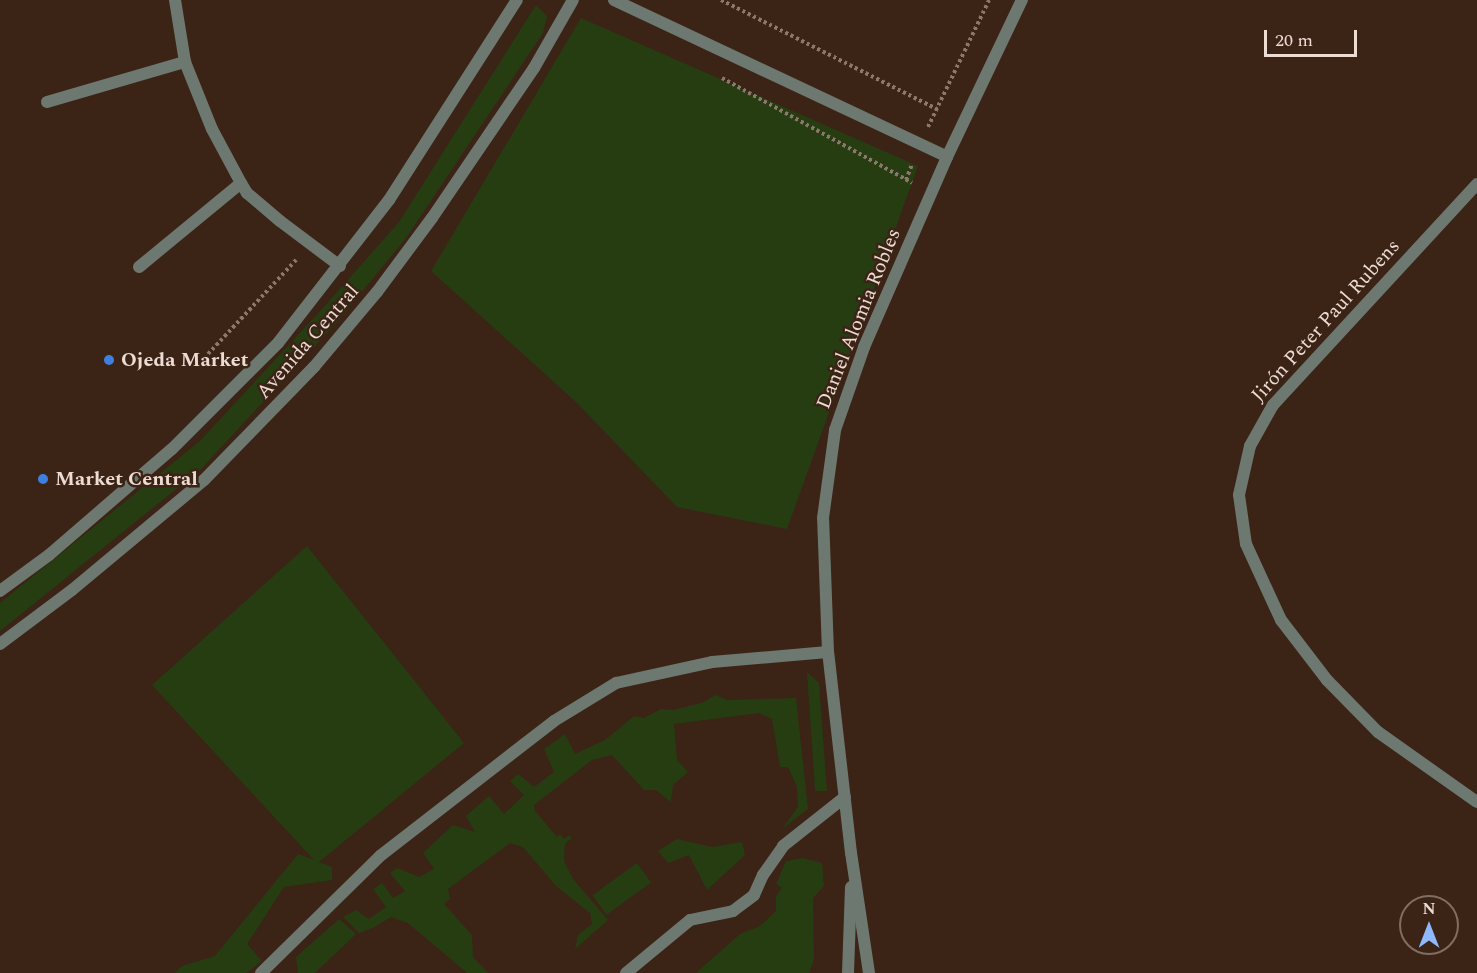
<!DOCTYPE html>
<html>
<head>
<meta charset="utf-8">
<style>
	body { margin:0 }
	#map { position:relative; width:1477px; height:973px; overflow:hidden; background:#3b2316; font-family:Spectral,serif }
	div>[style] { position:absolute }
	.green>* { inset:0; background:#263d12; transform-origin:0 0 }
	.path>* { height:4px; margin-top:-2px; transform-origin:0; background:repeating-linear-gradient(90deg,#8c776c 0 3px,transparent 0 6px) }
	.service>* { height:12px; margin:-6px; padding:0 6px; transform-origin:6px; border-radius:6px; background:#6d7870 }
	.minor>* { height:12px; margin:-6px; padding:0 6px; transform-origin:6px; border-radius:6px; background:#6d7870 }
	.tertiary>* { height:12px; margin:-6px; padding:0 6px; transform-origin:6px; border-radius:6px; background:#6d7870 }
	.dots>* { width:16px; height:16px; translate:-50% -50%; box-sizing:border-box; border:3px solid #3b2316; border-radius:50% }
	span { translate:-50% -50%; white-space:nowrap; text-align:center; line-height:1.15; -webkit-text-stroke:5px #3b2316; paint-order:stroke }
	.street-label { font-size:20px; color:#eddcd4 }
	.poi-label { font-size:20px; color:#eddcd4; font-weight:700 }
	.left { translate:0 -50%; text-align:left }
	.north { position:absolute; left:1399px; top:895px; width:60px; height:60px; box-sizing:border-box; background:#3b2316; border:2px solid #826d62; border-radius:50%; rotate:0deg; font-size:16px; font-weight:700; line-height:24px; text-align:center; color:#eddcd4 }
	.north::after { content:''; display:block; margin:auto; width:21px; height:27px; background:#8eb9fc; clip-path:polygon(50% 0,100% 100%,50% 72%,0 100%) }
	.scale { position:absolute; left:1264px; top:30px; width:93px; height:27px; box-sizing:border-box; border:3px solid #eddcd4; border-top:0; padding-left:8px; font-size:18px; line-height:21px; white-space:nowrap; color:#eddcd4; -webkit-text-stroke:4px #3b2316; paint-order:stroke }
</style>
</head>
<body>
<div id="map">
	<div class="green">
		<div style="clip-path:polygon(536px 5px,547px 16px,543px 33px,406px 238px,338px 321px,201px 469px,0 631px,0 603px,200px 441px,323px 308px,399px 222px)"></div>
		<div style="clip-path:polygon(581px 18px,918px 166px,787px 529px,677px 507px,577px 403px,431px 271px)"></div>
		<div style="clip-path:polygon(307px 546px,464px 743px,319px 862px,332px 867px,332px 880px,284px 887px,247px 944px,262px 961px,246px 973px,175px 973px,182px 966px,215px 956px,298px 854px,314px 860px,152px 685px)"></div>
		<div style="clip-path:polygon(807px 672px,819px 683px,827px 791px,815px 791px)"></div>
		<div style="clip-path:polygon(715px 695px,728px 700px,796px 698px,808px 809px,782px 829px,798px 807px,797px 787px,788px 767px,780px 767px,772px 719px,759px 713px,674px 724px,677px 760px,688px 772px,673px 785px,671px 802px,656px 790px,644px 790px,612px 755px,592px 760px,534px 805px,535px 811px,557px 837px,560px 834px,564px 839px,569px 835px,572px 838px,565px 844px,564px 861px,573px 879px,608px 920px,575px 949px,578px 935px,592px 924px,590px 913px,556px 886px,523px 847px,510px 843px,448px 889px,450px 899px,444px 904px,472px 935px,473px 957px,488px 973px,467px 973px,408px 923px,391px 917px,373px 928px,359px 933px,343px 917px,356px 910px,369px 919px,386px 907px,373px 889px,382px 883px,393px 898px,405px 891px,390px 873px,397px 868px,419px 877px,434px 869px,423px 853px,453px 825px,475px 832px,466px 816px,489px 796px,504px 814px,524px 795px,510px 781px,518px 774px,534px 787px,554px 772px,544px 749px,565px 734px,575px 754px,605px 740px,634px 716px,644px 718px,661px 709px,674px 710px,704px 702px)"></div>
		<div style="clip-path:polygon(677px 839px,712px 847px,742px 842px,745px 855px,707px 890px,689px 855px,668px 863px,658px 851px)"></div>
		<div style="clip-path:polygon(803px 858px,822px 863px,824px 886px,813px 898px,814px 960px,809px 973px,696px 973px,740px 934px,760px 926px,776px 911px,776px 896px,782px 888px,776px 884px,786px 861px)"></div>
		<div style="left:637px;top:863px;width:24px;height:55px;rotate:54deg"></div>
		<div style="clip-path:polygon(339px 919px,356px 934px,315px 973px,298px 973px,296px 957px)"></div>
	</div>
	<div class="path">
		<div style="left:721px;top:0;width:242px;rotate:26.8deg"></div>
		<div style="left:722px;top:78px;width:217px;rotate:28.9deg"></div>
		<div style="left:928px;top:127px;width:141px;rotate:-64.3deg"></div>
		<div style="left:906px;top:180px;width:17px;rotate:-69deg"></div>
		<div style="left:208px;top:354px;width:129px;rotate:-46.9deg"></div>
	</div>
	<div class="service">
		<div style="left:626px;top:973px;width:83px;rotate:-39.6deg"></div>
		<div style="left:690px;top:920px;width:44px;rotate:-11.8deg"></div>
		<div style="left:733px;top:911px;width:26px;rotate:-37deg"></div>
		<div style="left:754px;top:895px;width:22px;rotate:-66deg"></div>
		<div style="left:763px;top:875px;width:35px;rotate:-55deg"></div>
		<div style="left:783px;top:846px;width:79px;rotate:-38.3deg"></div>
	</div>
	<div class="minor">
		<div style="left:175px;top:0;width:63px;rotate:80.8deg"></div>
		<div style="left:185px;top:62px;width:72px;rotate:68.1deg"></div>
		<div style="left:212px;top:129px;width:61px;rotate:61.8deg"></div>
		<div style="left:241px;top:183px;width:12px;rotate:59deg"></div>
		<div style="left:247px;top:193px;width:43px;rotate:40.3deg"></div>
		<div style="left:280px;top:221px;width:75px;rotate:36.9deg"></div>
		<div style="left:614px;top:0;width:368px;rotate:25.2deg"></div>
		<div style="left:47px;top:102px;width:144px;rotate:-16.2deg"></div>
		<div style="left:1477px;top:184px;width:301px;rotate:132.7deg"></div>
		<div style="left:1273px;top:405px;width:47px;rotate:119.3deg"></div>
		<div style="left:1250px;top:446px;width:50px;rotate:102.7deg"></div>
		<div style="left:1239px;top:495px;width:49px;rotate:81.9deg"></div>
		<div style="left:1246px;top:544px;width:84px;rotate:65.3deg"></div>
		<div style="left:1281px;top:620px;width:76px;rotate:52.5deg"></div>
		<div style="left:1327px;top:680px;width:73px;rotate:45.6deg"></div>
		<div style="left:1378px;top:732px;width:121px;rotate:35.3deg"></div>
		<div style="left:139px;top:267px;width:132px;rotate:-39.5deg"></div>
		<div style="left:261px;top:973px;width:167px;rotate:-44.5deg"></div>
		<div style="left:380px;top:856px;width:220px;rotate:-37.8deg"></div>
		<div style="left:554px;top:721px;width:73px;rotate:-31.5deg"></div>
		<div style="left:616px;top:683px;width:98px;rotate:-12.3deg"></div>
		<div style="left:712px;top:662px;width:116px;rotate:-4.9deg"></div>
		<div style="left:848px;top:973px;width:86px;rotate:-88deg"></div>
		<div style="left:869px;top:973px;width:121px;rotate:-98.5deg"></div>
		<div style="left:851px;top:853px;width:202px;rotate:-96.5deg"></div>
		<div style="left:828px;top:652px;width:134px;rotate:-92.1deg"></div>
		<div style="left:823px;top:518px;width:89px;rotate:-82.2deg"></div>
		<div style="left:835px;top:430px;width:88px;rotate:-70.7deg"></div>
		<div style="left:864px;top:347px;width:207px;rotate:-66.4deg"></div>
		<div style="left:947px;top:157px;width:174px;rotate:-64.5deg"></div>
	</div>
	<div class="tertiary">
		<div style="left:0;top:591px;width:61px;rotate:-36.3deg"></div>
		<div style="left:49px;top:555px;width:162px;rotate:-40.8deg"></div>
		<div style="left:172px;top:449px;width:150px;rotate:-45deg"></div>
		<div style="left:278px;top:343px;width:181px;rotate:-52.2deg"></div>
		<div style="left:389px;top:200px;width:237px;rotate:-57.4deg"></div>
		<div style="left:0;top:644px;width:90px;rotate:-36.9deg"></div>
		<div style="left:72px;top:590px;width:172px;rotate:-39.8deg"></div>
		<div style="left:204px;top:480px;width:158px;rotate:-45.8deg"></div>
		<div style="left:314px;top:367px;width:98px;rotate:-50deg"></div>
		<div style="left:377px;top:292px;width:92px;rotate:-53.4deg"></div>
		<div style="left:432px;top:218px;width:181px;rotate:-55.8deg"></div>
		<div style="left:534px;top:68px;width:78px;rotate:-60.2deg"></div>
	</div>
	<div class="dots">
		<div style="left:109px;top:360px;background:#3f7fe0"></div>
		<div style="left:43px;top:479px;background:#3f7fe0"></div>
	</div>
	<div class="street-label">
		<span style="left:859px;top:319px;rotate:-68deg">Daniel Alomia Robles</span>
		<span style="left:1326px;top:321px;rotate:-48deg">Jirón Peter Paul Rubens</span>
		<span style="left:308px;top:342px;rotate:-49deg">Avenida Central</span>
	</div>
	<div class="poi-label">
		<span class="left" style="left:121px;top:360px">Ojeda Market</span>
		<span class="left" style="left:55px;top:479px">Market Central</span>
	</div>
	<div class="north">N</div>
	<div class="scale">20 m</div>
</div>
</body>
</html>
